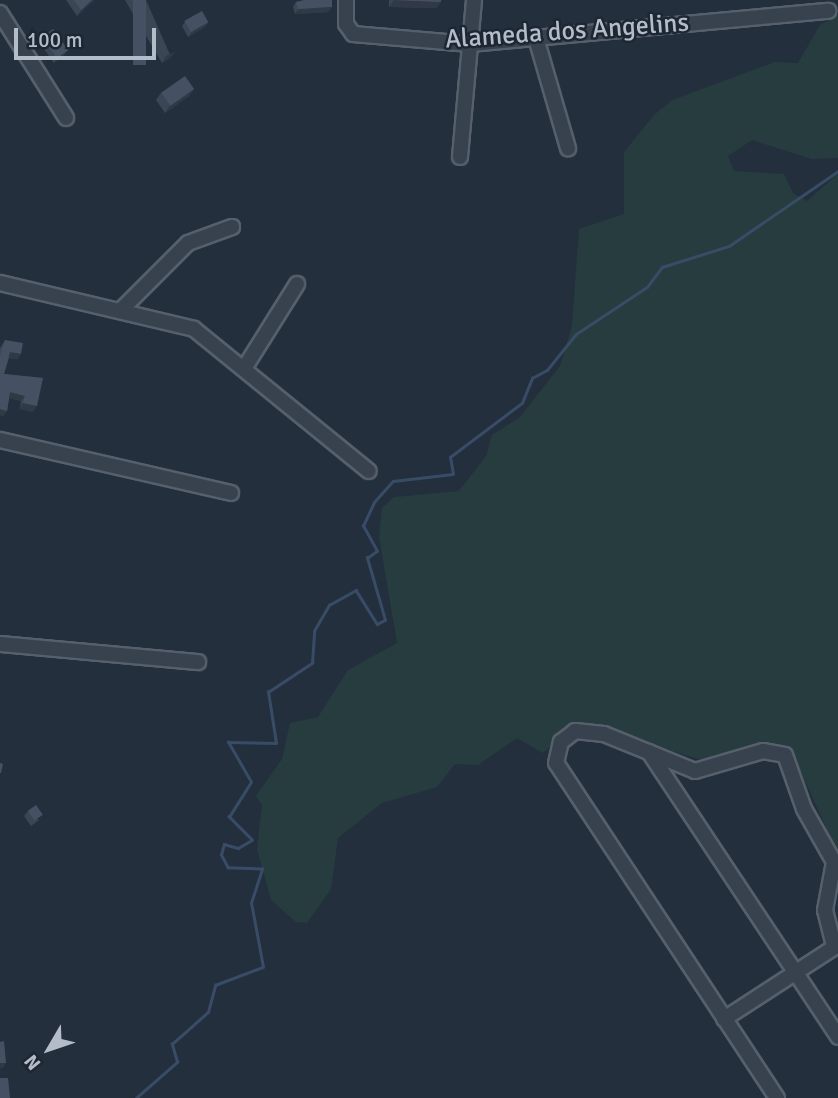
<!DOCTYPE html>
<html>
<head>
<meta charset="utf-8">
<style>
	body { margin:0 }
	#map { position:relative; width:838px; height:1098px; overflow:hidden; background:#242f3e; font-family:Signika,sans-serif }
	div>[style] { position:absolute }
	.green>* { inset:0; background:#263c3f }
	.stream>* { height:2.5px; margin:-1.25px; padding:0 1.25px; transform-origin:1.25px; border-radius:1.25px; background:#394c67 }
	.roads { filter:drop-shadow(2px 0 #565f6c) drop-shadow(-2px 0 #565f6c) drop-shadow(0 2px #565f6c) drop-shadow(0 -2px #565f6c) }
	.minor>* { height:14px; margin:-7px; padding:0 7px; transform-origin:7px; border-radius:7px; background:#38414e }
	.wall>* { inset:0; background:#3b4654 }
	.shaded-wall>* { inset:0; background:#303945 }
	.building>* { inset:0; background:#455162; transform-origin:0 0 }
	span { translate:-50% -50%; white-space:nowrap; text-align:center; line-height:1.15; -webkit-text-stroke:5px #1d2633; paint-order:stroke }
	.street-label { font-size:26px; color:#b4bcc9 }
	.north { position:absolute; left:14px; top:1014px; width:70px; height:70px; -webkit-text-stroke:5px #1d2633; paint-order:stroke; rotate:231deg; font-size:19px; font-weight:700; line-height:28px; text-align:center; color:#b4bcc9 }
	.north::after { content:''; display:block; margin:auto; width:24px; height:32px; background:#b4bcc9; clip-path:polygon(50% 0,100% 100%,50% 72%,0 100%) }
	.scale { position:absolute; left:14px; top:28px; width:142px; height:32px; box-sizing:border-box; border:4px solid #b4bcc9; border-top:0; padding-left:9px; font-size:21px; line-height:24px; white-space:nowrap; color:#b4bcc9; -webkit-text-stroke:5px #1d2633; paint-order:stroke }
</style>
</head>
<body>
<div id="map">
	<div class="green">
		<div style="clip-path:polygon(838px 15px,838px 158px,812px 159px,752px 140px,728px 156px,734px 171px,784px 174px,793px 193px,807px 201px,838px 174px,838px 854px,791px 750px,777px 744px,702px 760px,577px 723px,543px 753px,517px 738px,478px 765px,455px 764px,437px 787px,382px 803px,338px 838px,331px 889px,307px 923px,296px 922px,271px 900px,257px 849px,262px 805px,256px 796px,282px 759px,290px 723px,318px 717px,348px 670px,397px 643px,379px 536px,382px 508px,394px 497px,459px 491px,486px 456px,492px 435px,520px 417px,560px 366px,572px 326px,579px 229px,624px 214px,624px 152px,654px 115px,672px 100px,775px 62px,798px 63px,820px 25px)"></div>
	</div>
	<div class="stream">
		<div style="left:136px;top:1098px;width:55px;rotate:-41.3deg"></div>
		<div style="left:177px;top:1062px;width:19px;rotate:-106deg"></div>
		<div style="left:172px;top:1044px;width:48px;rotate:-41.6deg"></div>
		<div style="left:208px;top:1012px;width:28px;rotate:-75deg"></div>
		<div style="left:215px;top:985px;width:51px;rotate:-20.6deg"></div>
		<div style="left:263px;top:967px;width:65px;rotate:-100.6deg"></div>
		<div style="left:251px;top:903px;width:36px;rotate:-72deg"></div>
		<div style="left:262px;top:869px;width:34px;rotate:-178deg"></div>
		<div style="left:228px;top:868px;width:15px;rotate:-118deg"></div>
		<div style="left:221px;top:855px;width:11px;rotate:-75deg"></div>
		<div style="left:224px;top:844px;width:15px;rotate:16deg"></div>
		<div style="left:238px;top:848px;width:16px;rotate:-30deg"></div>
		<div style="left:252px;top:840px;width:33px;rotate:-135deg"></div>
		<div style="left:229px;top:817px;width:41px;rotate:-57.8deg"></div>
		<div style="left:251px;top:782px;width:46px;rotate:-119.9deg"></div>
		<div style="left:228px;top:742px;width:48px;rotate:1.2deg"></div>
		<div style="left:276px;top:743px;width:52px;rotate:-98.9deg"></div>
		<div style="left:268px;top:692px;width:53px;rotate:-33.4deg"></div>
		<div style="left:312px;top:663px;width:32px;rotate:-86deg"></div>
		<div style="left:314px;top:631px;width:30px;rotate:-60deg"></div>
		<div style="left:329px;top:605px;width:31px;rotate:-29deg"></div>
		<div style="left:356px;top:590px;width:40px;rotate:58deg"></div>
		<div style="left:377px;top:624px;width:9px;rotate:-27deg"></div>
		<div style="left:385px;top:620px;width:65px;rotate:-106.2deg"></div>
		<div style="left:367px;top:558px;width:12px;rotate:-35deg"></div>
		<div style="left:377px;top:551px;width:29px;rotate:-119deg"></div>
		<div style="left:363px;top:526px;width:26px;rotate:-65deg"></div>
		<div style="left:374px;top:502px;width:28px;rotate:-48deg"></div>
		<div style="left:393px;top:481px;width:60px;rotate:-6.7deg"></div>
		<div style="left:453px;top:474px;width:17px;rotate:-100deg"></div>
		<div style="left:450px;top:457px;width:90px;rotate:-36.9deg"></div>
		<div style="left:522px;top:403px;width:27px;rotate:-68deg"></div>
		<div style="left:532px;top:378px;width:17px;rotate:-28deg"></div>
		<div style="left:547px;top:370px;width:46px;rotate:-51.1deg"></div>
		<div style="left:576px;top:334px;width:85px;rotate:-33.5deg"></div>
		<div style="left:647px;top:287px;width:25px;rotate:-53deg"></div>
		<div style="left:662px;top:267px;width:70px;rotate:-17.4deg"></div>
		<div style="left:729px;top:246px;width:132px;rotate:-34.5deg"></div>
	</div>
	<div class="roads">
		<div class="minor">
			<div style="left:346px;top:0;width:24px;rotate:90deg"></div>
			<div style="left:346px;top:24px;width:12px;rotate:55deg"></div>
			<div style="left:353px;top:34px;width:117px;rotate:4.9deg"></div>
			<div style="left:470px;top:44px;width:360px;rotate:-5.3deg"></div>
			<div style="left:0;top:13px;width:124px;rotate:57.8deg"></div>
			<div style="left:536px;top:38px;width:115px;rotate:73.8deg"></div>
			<div style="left:460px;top:157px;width:158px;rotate:-84.9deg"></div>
			<div style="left:0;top:283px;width:199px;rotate:13.3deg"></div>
			<div style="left:194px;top:329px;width:225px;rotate:39.1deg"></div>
			<div style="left:120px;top:311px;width:96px;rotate:-45deg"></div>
			<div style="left:188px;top:243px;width:47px;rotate:-20deg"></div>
			<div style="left:245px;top:367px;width:98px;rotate:-57.9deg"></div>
			<div style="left:0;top:440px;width:237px;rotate:12.9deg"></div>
			<div style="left:0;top:644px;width:199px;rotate:5.2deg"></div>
			<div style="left:649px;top:752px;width:342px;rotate:56.4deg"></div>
			<div style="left:724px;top:1019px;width:136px;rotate:-33deg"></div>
			<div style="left:777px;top:1098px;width:401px;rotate:-123.4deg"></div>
			<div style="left:556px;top:763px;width:22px;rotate:-77deg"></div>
			<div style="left:561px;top:742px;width:18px;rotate:-38deg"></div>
			<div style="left:575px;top:731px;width:29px;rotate:6deg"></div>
			<div style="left:604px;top:734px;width:98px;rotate:22.1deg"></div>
			<div style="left:695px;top:771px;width:71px;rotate:-16.4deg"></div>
			<div style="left:763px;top:751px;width:22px;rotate:10deg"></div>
			<div style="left:785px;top:755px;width:57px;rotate:70.6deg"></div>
			<div style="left:804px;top:809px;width:61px;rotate:60.5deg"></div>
			<div style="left:834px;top:862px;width:49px;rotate:100.6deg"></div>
			<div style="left:825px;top:910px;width:38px;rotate:76deg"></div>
		</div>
	</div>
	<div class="wall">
		<div style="clip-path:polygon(66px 0,94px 0,77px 16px)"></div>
		<div style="clip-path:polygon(125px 0,146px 0,171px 57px,162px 63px)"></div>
		<div style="clip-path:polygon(389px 0,441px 0,437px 8px,389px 7px)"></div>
		<div style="clip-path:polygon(296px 2px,329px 12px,295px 14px,293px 7px)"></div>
		<div style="clip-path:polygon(185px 22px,208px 22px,205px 27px,188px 37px,182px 26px)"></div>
		<div style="clip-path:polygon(42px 37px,68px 50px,64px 55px,54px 63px,39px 42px)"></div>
		<div style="clip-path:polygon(194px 89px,189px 96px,165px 113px,156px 100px,161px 93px)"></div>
		<div style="clip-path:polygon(5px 340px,18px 359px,9px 358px,4px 374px,43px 378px,33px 412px,20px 409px,21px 401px,9px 398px,7px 411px,3px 416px,0 415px,0 348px)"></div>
		<div style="clip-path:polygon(28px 811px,39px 820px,31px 826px,24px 816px)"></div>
	</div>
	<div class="shaded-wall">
		<div style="clip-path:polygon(92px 0,94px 0,77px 16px,81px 10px)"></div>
		<div style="clip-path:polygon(394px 0,441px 2px,437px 8px,389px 7px)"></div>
		<div style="clip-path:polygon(332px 7px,329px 12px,295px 14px,298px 9px)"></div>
		<div style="clip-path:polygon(208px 22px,205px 27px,188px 37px,192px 32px)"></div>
		<div style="clip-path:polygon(68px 50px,64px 55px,54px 63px,57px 58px)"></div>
		<div style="clip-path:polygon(176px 51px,171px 57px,162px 63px,166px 56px)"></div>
		<div style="clip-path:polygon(194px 89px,189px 96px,165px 113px,170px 105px)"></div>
		<div style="clip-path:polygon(10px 352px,21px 354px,18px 359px,7px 357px)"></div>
		<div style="clip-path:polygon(10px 392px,25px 396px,21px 401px,7px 397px)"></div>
		<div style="clip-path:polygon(23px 403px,37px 406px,33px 412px,20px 409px)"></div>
		<div style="clip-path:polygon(0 409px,7px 411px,3px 416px,0 415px)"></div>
		<div style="clip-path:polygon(0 1063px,6px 1063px,3px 1068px,0 1068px)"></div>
	</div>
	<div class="building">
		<div style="clip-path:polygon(74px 0,92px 0,81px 10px)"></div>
		<div style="left:133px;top:0;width:13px;height:65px"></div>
		<div style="clip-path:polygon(304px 0,332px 0,332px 7px,298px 9px,296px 2px)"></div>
		<div style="clip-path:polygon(394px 0,441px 0,441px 2px)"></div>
		<div style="left:202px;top:11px;width:13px;height:20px;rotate:61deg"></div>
		<div style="left:53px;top:29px;width:26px;height:14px;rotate:54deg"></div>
		<div style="left:185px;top:76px;width:16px;height:29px;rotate:55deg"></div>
		<div style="clip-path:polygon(5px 340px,23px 343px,21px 354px,10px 352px,4px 374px,43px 378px,37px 406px,23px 403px,25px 396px,10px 392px,7px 411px,0 409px,0 355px)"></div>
		<div style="clip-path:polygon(0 763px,3px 764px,1px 773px,0 773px)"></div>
		<div style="left:36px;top:805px;width:12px;height:10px;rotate:55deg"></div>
		<div style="clip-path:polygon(4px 1041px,6px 1063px,0 1063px,0 1042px)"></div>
		<div style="clip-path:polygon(0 1078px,8px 1078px,10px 1098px,0 1098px)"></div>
	</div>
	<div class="street-label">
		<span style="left:567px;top:32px;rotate:-4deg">Alameda dos Angelins</span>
	</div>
	<div class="north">N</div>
	<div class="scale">100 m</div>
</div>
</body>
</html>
